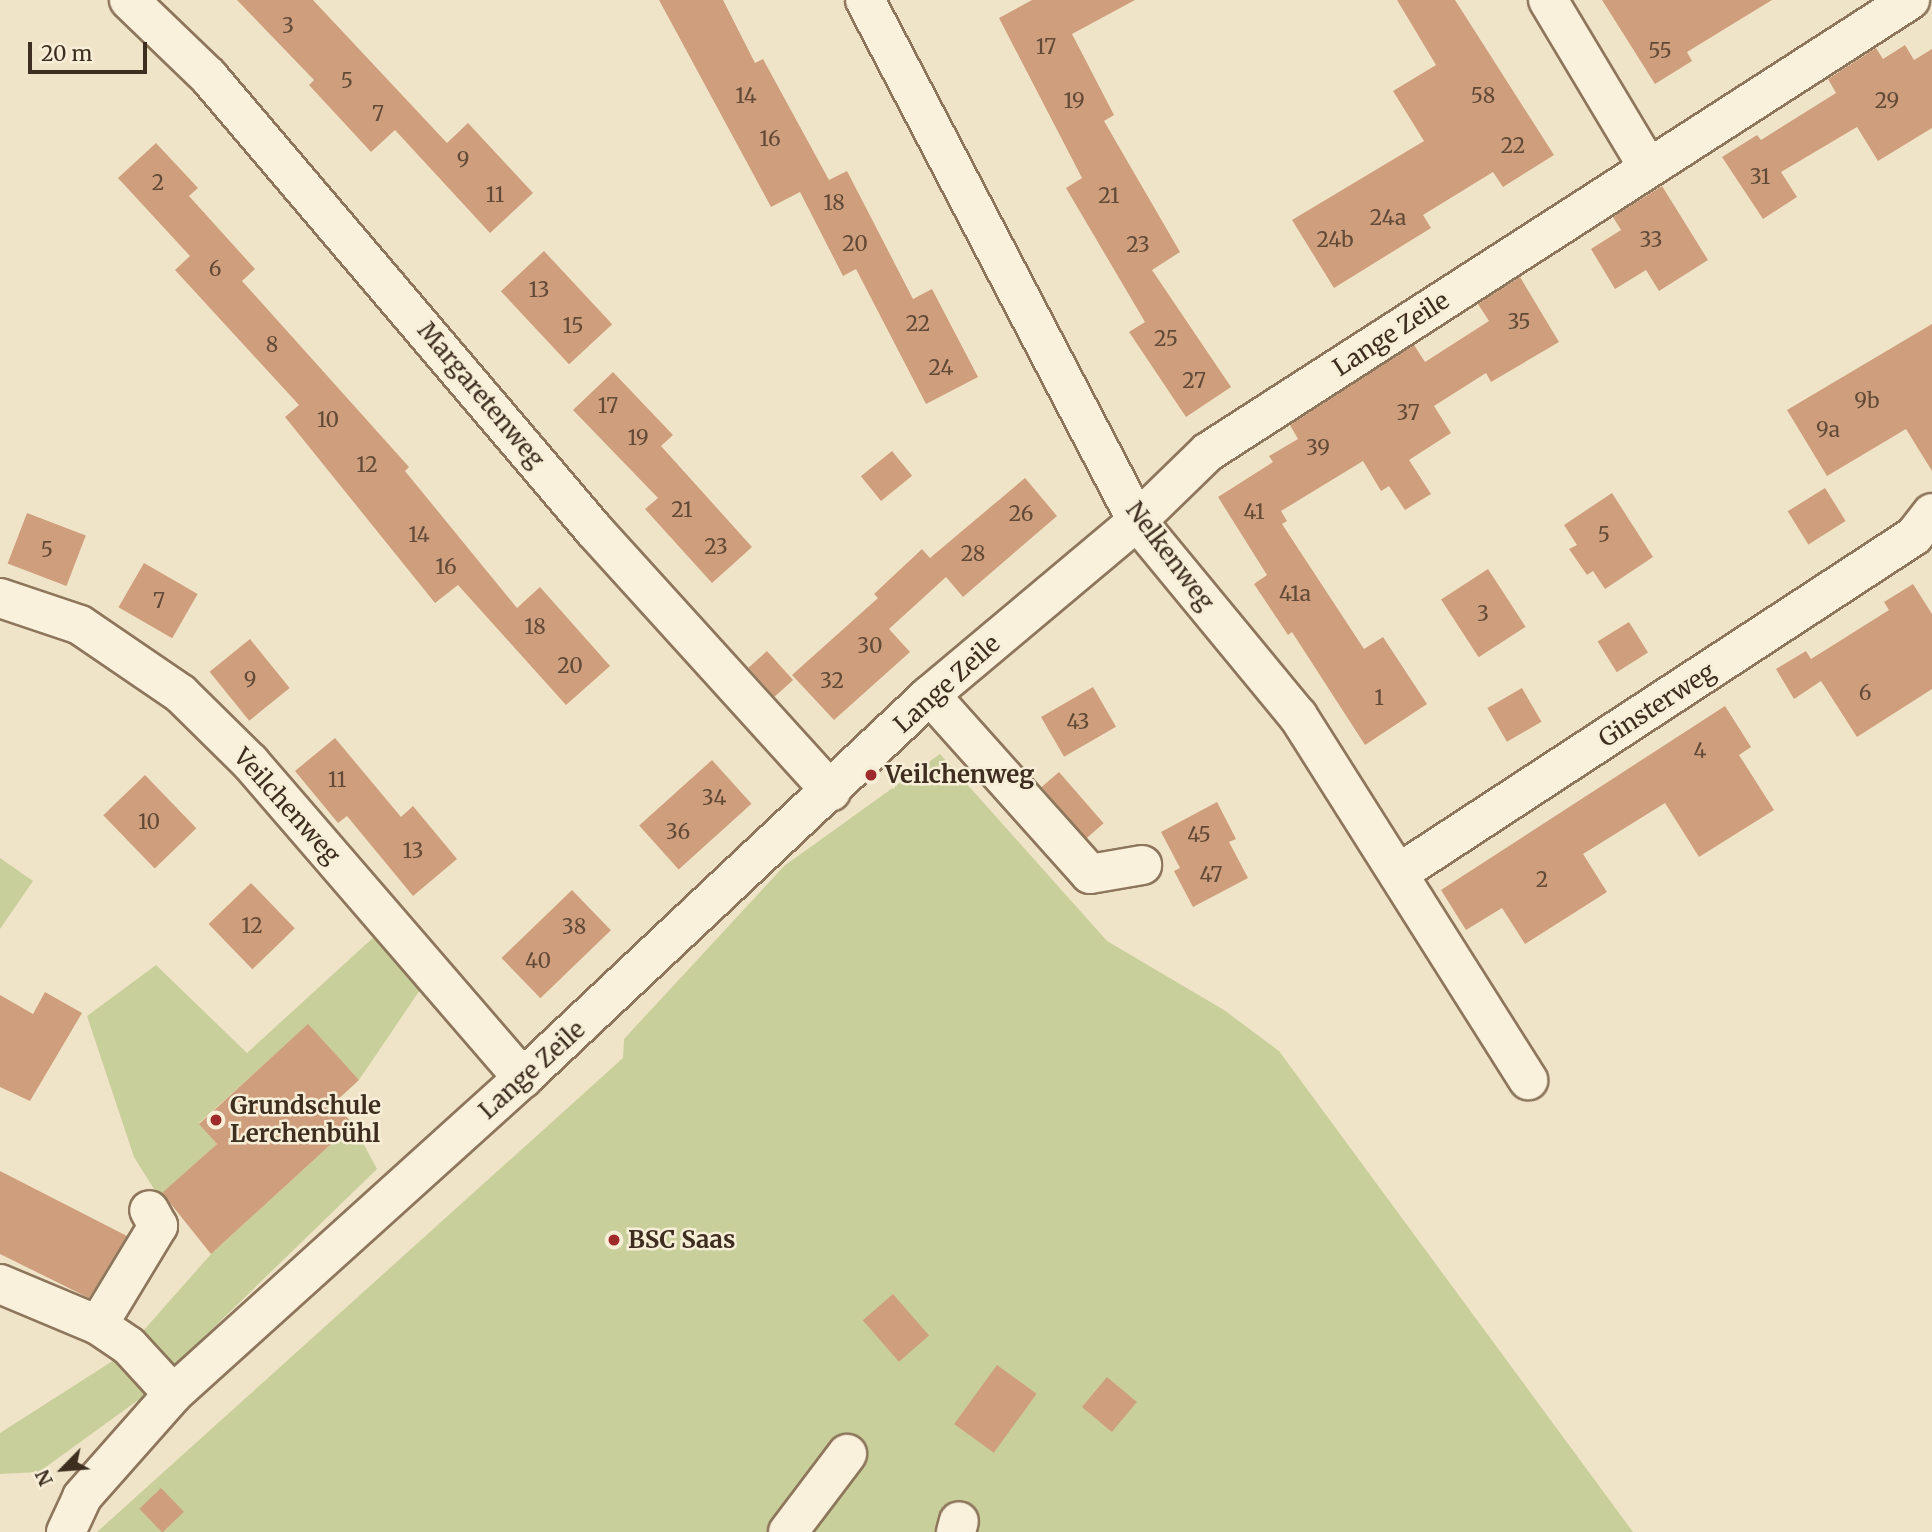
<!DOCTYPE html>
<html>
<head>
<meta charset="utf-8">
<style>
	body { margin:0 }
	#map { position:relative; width:1932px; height:1532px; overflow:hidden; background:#f0e4c8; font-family:Merriweather,serif }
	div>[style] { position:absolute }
	.green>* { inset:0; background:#c9cf9b }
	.building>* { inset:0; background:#cf9f7d; transform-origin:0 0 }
	.roads { filter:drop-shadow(2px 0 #8d765c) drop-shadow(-2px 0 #8d765c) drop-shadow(0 2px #8d765c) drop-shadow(0 -2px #8d765c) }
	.minor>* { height:38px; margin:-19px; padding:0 19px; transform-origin:19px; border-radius:19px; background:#faf1dc }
	.dots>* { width:19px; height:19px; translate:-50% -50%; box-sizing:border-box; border:4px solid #f7eed8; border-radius:50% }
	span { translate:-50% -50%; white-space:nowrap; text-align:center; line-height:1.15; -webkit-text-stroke:5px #f7eed8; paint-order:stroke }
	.number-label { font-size:21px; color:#624a37 }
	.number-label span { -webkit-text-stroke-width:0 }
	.street-label { font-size:24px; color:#3d2e20 }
	.poi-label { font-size:24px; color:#3d2e20; font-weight:700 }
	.left { translate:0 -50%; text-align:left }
	.north { position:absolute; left:28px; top:1434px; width:70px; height:70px; -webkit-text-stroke:5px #f7eed8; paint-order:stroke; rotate:245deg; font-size:19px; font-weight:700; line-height:28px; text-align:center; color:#3d2e20 }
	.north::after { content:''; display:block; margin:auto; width:24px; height:32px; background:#3d2e20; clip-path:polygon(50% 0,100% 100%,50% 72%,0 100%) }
	.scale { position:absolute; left:28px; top:42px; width:119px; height:32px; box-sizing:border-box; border:4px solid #3d2e20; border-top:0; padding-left:9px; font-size:21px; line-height:24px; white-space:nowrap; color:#3d2e20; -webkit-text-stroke:5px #f7eed8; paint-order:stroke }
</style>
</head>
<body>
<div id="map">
	<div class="green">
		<div style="clip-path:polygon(940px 754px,1107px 941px,1224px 1010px,1279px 1051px,1633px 1532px,97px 1532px,623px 1058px,624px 1039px,784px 866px)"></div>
		<div style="clip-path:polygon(0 858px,33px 881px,0 929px)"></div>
		<div style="clip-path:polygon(376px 935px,422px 987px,359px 1080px,308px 1025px,199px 1123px,217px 1144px,159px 1197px,134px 1157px,87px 1016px,156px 965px,247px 1053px)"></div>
		<div style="clip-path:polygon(353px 1124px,377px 1169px,141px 1398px,39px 1472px,0 1474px,0 1433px,122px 1355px,211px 1254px)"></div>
	</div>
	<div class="building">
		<div style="clip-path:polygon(237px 0,313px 0,447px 143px,468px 123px,533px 193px,490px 233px,395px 130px,371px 152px,309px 85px,314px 80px)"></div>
		<div style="clip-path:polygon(659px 0,723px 0,755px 63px,763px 59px,829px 180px,847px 171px,913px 299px,932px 289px,978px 377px,926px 404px,856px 269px,843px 276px,800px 192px,771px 207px)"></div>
		<div style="clip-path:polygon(1032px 0,1135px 0,1072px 34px,1114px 115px,1104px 121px,1180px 252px,1152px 270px,1231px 387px,1186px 417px,1129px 332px,1145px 322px,1066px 188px,1082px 178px,999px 18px)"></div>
		<div style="clip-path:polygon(1397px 0,1455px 0,1554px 155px,1503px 187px,1493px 172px,1423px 215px,1431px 228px,1334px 288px,1292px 220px,1424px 141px,1393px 91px,1436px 65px)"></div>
		<div style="clip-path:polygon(1602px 0,1772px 0,1687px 52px,1692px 61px,1655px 84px)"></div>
		<div style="clip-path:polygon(1905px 45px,1914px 60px,1932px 49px,1932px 128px,1878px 161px,1857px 127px,1781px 172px,1797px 197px,1763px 219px,1722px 157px,1757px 135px,1761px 140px,1836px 93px,1828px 79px,1876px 48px,1883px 59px)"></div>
		<div style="clip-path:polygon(156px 143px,198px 188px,189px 196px,255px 269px,242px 281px,409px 467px,405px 471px,517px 608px,540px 587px,610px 666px,566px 705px,458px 585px,435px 603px,285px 417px,299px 405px,175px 270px,190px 256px,118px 178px)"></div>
		<div style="clip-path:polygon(1662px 186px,1708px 260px,1659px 291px,1646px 270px,1615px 289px,1591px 249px,1621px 230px,1613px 217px)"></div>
		<div style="left:544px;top:251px;width:100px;height:59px;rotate:47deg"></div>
		<div style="clip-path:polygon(1520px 277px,1559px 342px,1491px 382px,1486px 373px,1434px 406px,1451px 433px,1409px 460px,1431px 494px,1405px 510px,1389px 486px,1381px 491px,1363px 461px,1281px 511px,1287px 521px,1282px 524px,1364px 649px,1383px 637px,1427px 704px,1365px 745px,1292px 632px,1288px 635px,1254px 584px,1267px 575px,1218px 497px,1273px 462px,1269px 456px,1298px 439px,1290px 425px,1414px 345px,1425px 362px,1489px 321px,1478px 304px)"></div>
		<div style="clip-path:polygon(1932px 324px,1932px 471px,1906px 429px,1827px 476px,1787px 410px)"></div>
		<div style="clip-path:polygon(613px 372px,673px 435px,661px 446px,752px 547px,712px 583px,645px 509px,658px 498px,573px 410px)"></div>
		<div style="left:892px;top:451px;width:32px;height:40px;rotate:51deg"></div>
		<div style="clip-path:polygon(1025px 478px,1057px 516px,963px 597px,946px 577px,889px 629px,910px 652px,834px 720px,792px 675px,878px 598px,874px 594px,922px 549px,936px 565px,930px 558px)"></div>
		<div style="left:1825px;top:488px;width:39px;height:44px;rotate:58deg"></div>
		<div style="clip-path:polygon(1612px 493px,1653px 557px,1605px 589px,1593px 571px,1587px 575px,1569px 549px,1577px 545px,1564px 525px)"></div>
		<div style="left:27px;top:513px;width:63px;height:54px;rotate:21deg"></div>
		<div style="left:144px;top:563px;width:62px;height:51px;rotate:30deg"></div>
		<div style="left:1488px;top:569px;width:69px;height:56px;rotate:57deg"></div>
		<div style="clip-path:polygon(1913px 584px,1932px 614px,1932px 689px,1857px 737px,1821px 681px,1794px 699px,1776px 669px,1806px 651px,1811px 659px,1889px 610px,1884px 602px)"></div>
		<div style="left:1629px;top:622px;width:36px;height:37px;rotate:58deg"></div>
		<div style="left:250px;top:639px;width:63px;height:52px;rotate:51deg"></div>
		<div style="left:767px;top:651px;width:39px;height:25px;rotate:48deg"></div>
		<div style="left:1093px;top:687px;width:46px;height:60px;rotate:60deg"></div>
		<div style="left:1522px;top:688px;width:39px;height:40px;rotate:60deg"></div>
		<div style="clip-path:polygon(1725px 706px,1751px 747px,1739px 755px,1774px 810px,1699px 857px,1665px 803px,1583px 854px,1607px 892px,1525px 944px,1502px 908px,1466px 930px,1441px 890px)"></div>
		<div style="clip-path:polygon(335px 738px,401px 817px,413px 806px,457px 859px,413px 896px,347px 816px,338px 823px,295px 771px)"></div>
		<div style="left:712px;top:760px;width:59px;height:98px;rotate:48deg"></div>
		<div style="left:1059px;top:772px;width:68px;height:23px;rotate:49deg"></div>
		<div style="left:145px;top:775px;width:74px;height:58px;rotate:46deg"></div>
		<div style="clip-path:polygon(1217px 802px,1236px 839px,1229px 842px,1248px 878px,1193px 907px,1174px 871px,1180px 868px,1161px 832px)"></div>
		<div style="left:251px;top:883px;width:63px;height:59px;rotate:46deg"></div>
		<div style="left:572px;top:890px;width:56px;height:98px;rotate:46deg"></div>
		<div style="clip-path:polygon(45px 992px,82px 1013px,30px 1101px,0 1087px,0 995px,33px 1014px)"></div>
		<div style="clip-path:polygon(308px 1024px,359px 1080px,334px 1103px,353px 1124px,211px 1254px,162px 1193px,217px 1144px,199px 1124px)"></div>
		<div style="clip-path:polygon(0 1171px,127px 1236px,89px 1298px,0 1254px)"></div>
		<div style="left:893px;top:1294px;width:55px;height:40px;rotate:49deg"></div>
		<div style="left:997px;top:1365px;width:49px;height:73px;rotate:36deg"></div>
		<div style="left:1107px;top:1377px;width:39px;height:39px;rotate:40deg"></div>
		<div style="left:161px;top:1488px;width:33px;height:30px;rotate:46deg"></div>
	</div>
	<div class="roads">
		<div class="minor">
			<div style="left:129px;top:0;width:110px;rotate:43.9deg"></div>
			<div style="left:208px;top:76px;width:596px;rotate:49.63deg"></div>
			<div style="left:594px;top:530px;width:353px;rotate:47.8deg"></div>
			<div style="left:865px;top:0;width:588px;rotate:62.43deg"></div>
			<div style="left:1137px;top:521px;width:253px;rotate:50.5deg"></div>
			<div style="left:1298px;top:716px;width:431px;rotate:57.7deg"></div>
			<div style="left:1548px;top:0;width:195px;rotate:59.1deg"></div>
			<div style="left:0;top:598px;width:84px;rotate:18.6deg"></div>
			<div style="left:80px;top:625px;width:122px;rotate:34.3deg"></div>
			<div style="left:181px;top:694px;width:97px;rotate:44.6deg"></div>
			<div style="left:250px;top:762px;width:418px;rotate:49.2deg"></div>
			<div style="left:930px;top:695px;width:240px;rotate:48.2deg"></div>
			<div style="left:1090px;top:874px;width:53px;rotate:-9.8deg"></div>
			<div style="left:1399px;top:873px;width:615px;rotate:-33.2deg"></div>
			<div style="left:1914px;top:536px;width:29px;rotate:-52deg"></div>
			<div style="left:0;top:1284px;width:106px;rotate:22.7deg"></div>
			<div style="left:98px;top:1325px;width:37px;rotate:34deg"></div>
			<div style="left:129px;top:1346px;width:65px;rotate:47.5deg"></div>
			<div style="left:98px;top:1325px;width:116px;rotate:-58.8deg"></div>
			<div style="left:158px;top:1226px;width:18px;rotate:-119deg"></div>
			<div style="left:66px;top:1532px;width:38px;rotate:-65deg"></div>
			<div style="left:82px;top:1497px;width:137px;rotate:-48.5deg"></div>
			<div style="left:173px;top:1394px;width:472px;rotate:-42.1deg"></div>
			<div style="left:523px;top:1078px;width:559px;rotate:-43.26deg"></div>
			<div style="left:930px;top:695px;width:270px;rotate:-40deg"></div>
			<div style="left:1137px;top:521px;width:99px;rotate:-44.2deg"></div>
			<div style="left:1208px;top:452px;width:835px;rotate:-32.78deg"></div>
			<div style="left:788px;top:1532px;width:98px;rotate:-52.9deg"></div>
			<div style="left:956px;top:1532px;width:11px;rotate:-75deg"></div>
		</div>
	</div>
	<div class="dots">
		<div style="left:871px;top:775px;background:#9e2a2b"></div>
		<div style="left:216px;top:1120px;background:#9e2a2b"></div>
		<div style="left:614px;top:1240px;background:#9e2a2b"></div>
	</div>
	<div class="number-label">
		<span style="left:288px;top:26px">3</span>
		<span style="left:1046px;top:47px">17</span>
		<span style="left:1660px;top:51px">55</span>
		<span style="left:347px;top:81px">5</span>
		<span style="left:746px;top:96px">14</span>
		<span style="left:1483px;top:96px">58</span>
		<span style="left:1074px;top:101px">19</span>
		<span style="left:1887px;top:101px">29</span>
		<span style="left:378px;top:114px">7</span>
		<span style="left:770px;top:139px">16</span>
		<span style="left:1513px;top:146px">22</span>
		<span style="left:463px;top:160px">9</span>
		<span style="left:1760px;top:177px">31</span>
		<span style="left:158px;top:183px">2</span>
		<span style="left:495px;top:195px">11</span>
		<span style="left:1109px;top:196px">21</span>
		<span style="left:834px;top:203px">18</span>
		<span style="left:1388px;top:218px">24a</span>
		<span style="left:1335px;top:240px">24b</span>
		<span style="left:1651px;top:240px">33</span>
		<span style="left:855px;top:244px">20</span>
		<span style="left:1138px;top:245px">23</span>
		<span style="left:215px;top:269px">6</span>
		<span style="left:539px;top:290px">13</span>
		<span style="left:1519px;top:322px">35</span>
		<span style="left:918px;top:324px">22</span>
		<span style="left:573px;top:326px">15</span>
		<span style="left:1166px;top:339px">25</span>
		<span style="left:272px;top:345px">8</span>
		<span style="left:941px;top:368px">24</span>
		<span style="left:1194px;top:381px">27</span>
		<span style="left:1867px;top:401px">9b</span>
		<span style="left:608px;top:406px">17</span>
		<span style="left:1408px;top:413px">37</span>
		<span style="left:328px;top:420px">10</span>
		<span style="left:1828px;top:430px">9a</span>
		<span style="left:638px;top:438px">19</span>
		<span style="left:1318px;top:448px">39</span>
		<span style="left:367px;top:465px">12</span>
		<span style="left:682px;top:510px">21</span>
		<span style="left:1254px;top:512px">41</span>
		<span style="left:1021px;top:514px">26</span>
		<span style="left:419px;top:535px">14</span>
		<span style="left:1604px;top:535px">5</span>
		<span style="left:716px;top:547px">23</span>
		<span style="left:47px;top:550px">5</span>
		<span style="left:973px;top:554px">28</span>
		<span style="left:446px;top:567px">16</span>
		<span style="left:1295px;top:594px">41a</span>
		<span style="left:159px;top:601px">7</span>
		<span style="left:1483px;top:614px">3</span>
		<span style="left:535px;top:627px">18</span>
		<span style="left:870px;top:646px">30</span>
		<span style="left:570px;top:666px">20</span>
		<span style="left:250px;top:680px">9</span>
		<span style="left:832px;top:681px">32</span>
		<span style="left:1865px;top:693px">6</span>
		<span style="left:1379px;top:698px">1</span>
		<span style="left:1078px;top:722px">43</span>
		<span style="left:1700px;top:751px">4</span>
		<span style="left:337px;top:780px">11</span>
		<span style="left:714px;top:798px">34</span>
		<span style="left:149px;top:822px">10</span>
		<span style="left:678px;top:832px">36</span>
		<span style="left:1199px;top:835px">45</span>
		<span style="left:413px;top:851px">13</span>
		<span style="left:1211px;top:875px">47</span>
		<span style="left:1542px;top:880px">2</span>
		<span style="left:252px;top:926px">12</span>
		<span style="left:574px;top:927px">38</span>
		<span style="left:538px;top:961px">40</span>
	</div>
	<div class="street-label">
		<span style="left:1391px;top:334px;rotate:-33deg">Lange Zeile</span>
		<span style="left:481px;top:395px;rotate:50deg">Margaretenweg</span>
		<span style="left:1170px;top:556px;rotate:53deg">Nelkenweg</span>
		<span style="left:947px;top:684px;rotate:-42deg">Lange Zeile</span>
		<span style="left:1657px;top:705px;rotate:-33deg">Ginsterweg</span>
		<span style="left:287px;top:806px;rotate:48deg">Veilchenweg</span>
		<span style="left:532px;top:1070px;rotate:-42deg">Lange Zeile</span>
	</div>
	<div class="poi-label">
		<span class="left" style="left:885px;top:775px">Veilchenweg</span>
		<span class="left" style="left:230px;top:1120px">Grundschule<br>Lerchenbühl</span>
		<span class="left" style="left:628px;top:1240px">BSC Saas</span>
	</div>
	<div class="north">N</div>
	<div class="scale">20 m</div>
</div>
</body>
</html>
